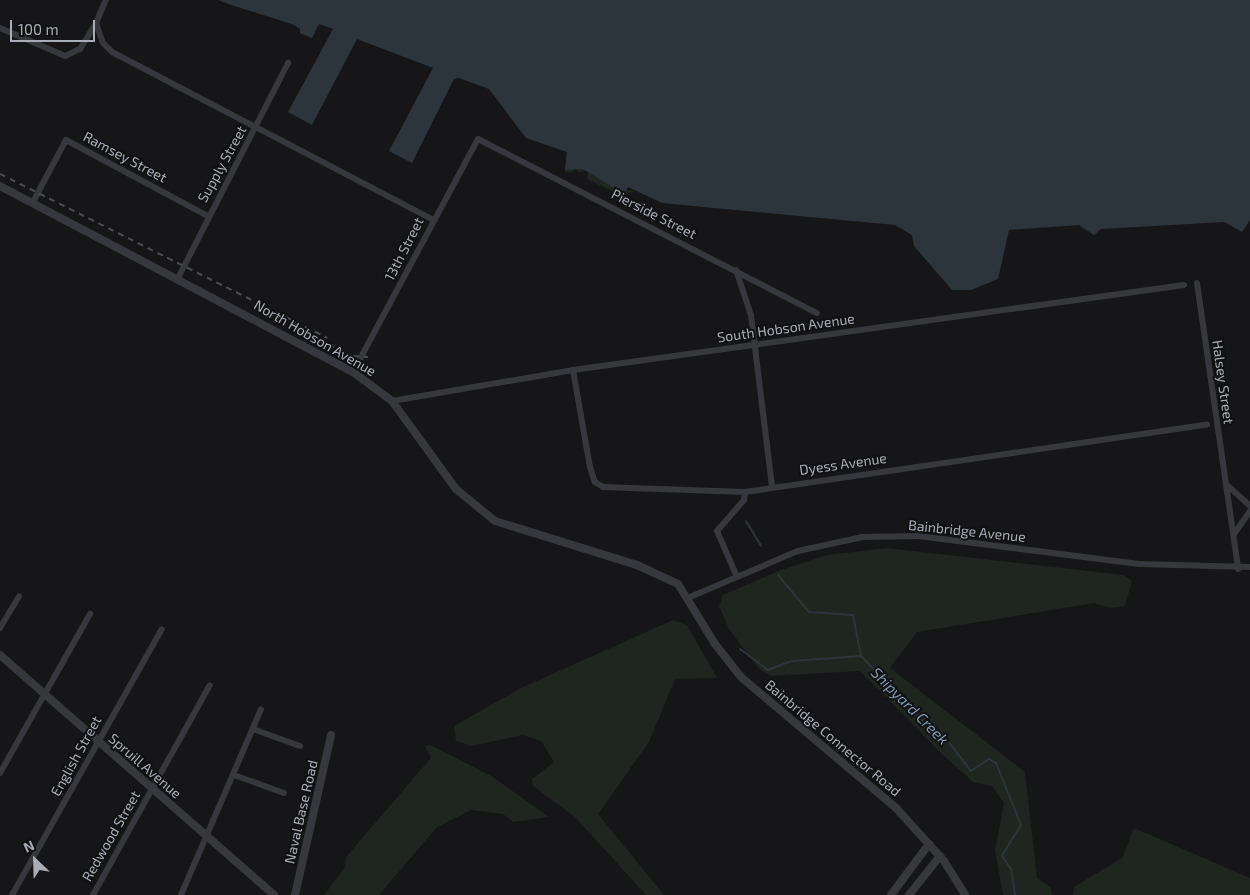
<!DOCTYPE html>
<html>
<head>
<meta charset="utf-8">
<style>
	body { margin:0 }
	#map { position:relative; width:1250px; height:895px; overflow:hidden; background:#161618; font-family:"Exo 2",sans-serif }
	div>[style] { position:absolute }
	.green>* { inset:0; background:#1e261f }
	.water>* { inset:0; background:#2c353c }
	.pier>* { inset:0; background:#161618 }
	.stream>* { height:2px; margin:-1px; padding:0 1px; transform-origin:1px; border-radius:1px; background:#2c353c }
	.minor>* { height:6px; margin:-3px; padding:0 3px; transform-origin:3px; border-radius:3px; background:#37383d }
	.tertiary>* { height:8px; margin:-4px; padding:0 4px; transform-origin:4px; border-radius:4px; background:#37383d }
	.rail>* { height:2px; margin-top:-1px; transform-origin:0; background:repeating-linear-gradient(90deg,#4a4c52 0 6px,transparent 0 11px) }
	span { translate:-50% -50%; white-space:nowrap; text-align:center; line-height:1.15; -webkit-text-stroke:4px #111113; paint-order:stroke }
	.street-label { font-size:14px; color:#a8adb8 }
	.water-label { font-size:15px; color:#7f9bb3; font-style:italic }
	.north { position:absolute; left:10px; top:835px; width:50px; height:50px; -webkit-text-stroke:4px #111113; paint-order:stroke; rotate:336deg; font-size:14px; font-weight:700; line-height:20px; text-align:center; color:#a8adb8 }
	.north::after { content:''; display:block; margin:auto; width:18px; height:22px; background:#a8adb8; clip-path:polygon(50% 0,100% 100%,50% 72%,0 100%) }
	.scale { position:absolute; left:10px; top:20px; width:85px; height:22px; box-sizing:border-box; border:2px solid #a8adb8; border-top:0; padding-left:6px; font-size:15px; line-height:18px; white-space:nowrap; color:#a8adb8; -webkit-text-stroke:4px #111113; paint-order:stroke }
</style>
</head>
<body>
<div id="map">
	<div class="green">
		<div style="clip-path:polygon(566px 154px,625px 190px,635px 191px,622px 196px,587px 179px,588px 171px,577px 172px,578px 163px,572px 172px,565px 173px)"></div>
		<div style="clip-path:polygon(887px 548px,1123px 575px,1132px 581px,1125px 606px,1111px 608px,1094px 603px,917px 632px,890px 668px,1025px 772px,1037px 878px,1051px 888px,1052px 895px,1003px 895px,995px 850px,1004px 803px,992px 786px,973px 782px,943px 755px,860px 671px,771px 676px,759px 669px,729px 629px,719px 606px,723px 595px,781px 570px,827px 555px)"></div>
		<div style="clip-path:polygon(673px 620px,687px 625px,717px 678px,675px 679px,649px 742px,598px 814px,664px 895px,646px 895px,575px 817px,533px 786px,532px 779px,554px 762px,541px 741px,523px 735px,471px 746px,456px 741px,454px 726px,521px 688px)"></div>
		<div style="clip-path:polygon(430px 745px,493px 777px,549px 817px,513px 822px,503px 814px,471px 810px,437px 827px,379px 895px,324px 895px,345px 867px,346px 857px,431px 758px,425px 746px)"></div>
		<div style="clip-path:polygon(1134px 828px,1250px 878px,1250px 895px,1073px 895px,1074px 887px,1122px 858px)"></div>
	</div>
	<div class="water">
		<div style="clip-path:polygon(218px 0,1250px 0,1250px 220px,1242px 232px,1224px 222px,1101px 229px,1094px 235px,1079px 225px,1009px 230px,998px 279px,971px 290px,952px 290px,914px 246px,912px 235px,895px 225px,662px 203px,628px 187px,624px 194px,583px 169px,565px 170px,567px 152px,526px 138px,489px 89px,459px 78px,454px 79px,412px 163px,389px 151px,433px 68px,357px 39px,312px 125px,288px 112px,333px 29px,319px 24px,312px 38px)"></div>
	</div>
	<div class="pier">
		<div style="clip-path:polygon(215px 0,292px 24px,300px 29px,300px 36px)"></div>
	</div>
	<div class="stream">
		<div style="left:746px;top:521px;width:29px;rotate:59deg"></div>
		<div style="left:778px;top:575px;width:48px;rotate:50deg"></div>
		<div style="left:809px;top:612px;width:44px;rotate:3.9deg"></div>
		<div style="left:853px;top:615px;width:42px;rotate:79deg"></div>
		<div style="left:861px;top:656px;width:88px;rotate:46.4deg"></div>
		<div style="left:922px;top:720px;width:27px;rotate:36deg"></div>
		<div style="left:944px;top:736px;width:44px;rotate:52.4deg"></div>
		<div style="left:971px;top:771px;width:22px;rotate:-34deg"></div>
		<div style="left:989px;top:759px;width:8px;rotate:30deg"></div>
		<div style="left:996px;top:763px;width:67px;rotate:68deg"></div>
		<div style="left:1021px;top:825px;width:36px;rotate:122deg"></div>
		<div style="left:1002px;top:856px;width:16px;rotate:55deg"></div>
		<div style="left:1011px;top:869px;width:26px;rotate:81deg"></div>
		<div style="left:740px;top:649px;width:35px;rotate:37deg"></div>
		<div style="left:768px;top:670px;width:26px;rotate:-21deg"></div>
		<div style="left:792px;top:661px;width:69px;rotate:-4.1deg"></div>
	</div>
	<div class="minor">
		<div style="left:96px;top:23px;width:25px;rotate:-67deg"></div>
		<div style="left:0;top:28px;width:71px;rotate:23.3deg"></div>
		<div style="left:65px;top:56px;width:17px;rotate:-25deg"></div>
		<div style="left:80px;top:49px;width:31px;rotate:-58deg"></div>
		<div style="left:96px;top:23px;width:21px;rotate:71deg"></div>
		<div style="left:103px;top:43px;width:13px;rotate:45deg"></div>
		<div style="left:112px;top:52px;width:362px;rotate:27.6deg"></div>
		<div style="left:33px;top:202px;width:70px;rotate:-62deg"></div>
		<div style="left:66px;top:140px;width:161px;rotate:28.2deg"></div>
		<div style="left:736px;top:270px;width:47px;rotate:71.6deg"></div>
		<div style="left:751px;top:315px;width:172px;rotate:83deg"></div>
		<div style="left:178px;top:278px;width:242px;rotate:-62.9deg"></div>
		<div style="left:1197px;top:283px;width:289px;rotate:81.8deg"></div>
		<div style="left:573px;top:370px;width:98px;rotate:80.1deg"></div>
		<div style="left:590px;top:467px;width:16px;rotate:72deg"></div>
		<div style="left:595px;top:482px;width:9px;rotate:32deg"></div>
		<div style="left:603px;top:487px;width:142px;rotate:2deg"></div>
		<div style="left:745px;top:492px;width:467px;rotate:-8.3deg"></div>
		<div style="left:353px;top:372px;width:264px;rotate:-61.8deg"></div>
		<div style="left:478px;top:139px;width:381px;rotate:27.2deg"></div>
		<div style="left:392px;top:401px;width:184px;rotate:-9.7deg"></div>
		<div style="left:573px;top:370px;width:617px;rotate:-7.92deg"></div>
		<div style="left:1227px;top:485px;width:31px;rotate:42deg"></div>
		<div style="left:1234px;top:534px;width:28px;rotate:-55deg"></div>
		<div style="left:737px;top:577px;width:50px;rotate:-113.5deg"></div>
		<div style="left:717px;top:531px;width:41px;rotate:-48.9deg"></div>
		<div style="left:744px;top:500px;width:8px;rotate:-83deg"></div>
		<div style="left:690px;top:597px;width:117px;rotate:-23.1deg"></div>
		<div style="left:798px;top:551px;width:66px;rotate:-12.2deg"></div>
		<div style="left:863px;top:537px;width:55px;rotate:-1deg"></div>
		<div style="left:918px;top:536px;width:223px;rotate:7.2deg"></div>
		<div style="left:1139px;top:564px;width:111px;rotate:1.5deg"></div>
		<div style="left:0;top:628px;width:37px;rotate:-59deg"></div>
		<div style="left:253px;top:729px;width:50px;rotate:19.9deg"></div>
		<div style="left:0;top:773px;width:183px;rotate:-60.5deg"></div>
		<div style="left:234px;top:775px;width:53px;rotate:19.8deg"></div>
		<div style="left:12px;top:895px;width:305px;rotate:-60.6deg"></div>
		<div style="left:93px;top:895px;width:240px;rotate:-60.9deg"></div>
		<div style="left:181px;top:895px;width:202px;rotate:-66.7deg"></div>
	</div>
	<div class="tertiary">
		<div style="left:0;top:186px;width:399px;rotate:27.8deg"></div>
		<div style="left:353px;top:372px;width:49px;rotate:36.6deg"></div>
		<div style="left:392px;top:401px;width:109px;rotate:54deg"></div>
		<div style="left:456px;top:489px;width:50px;rotate:39.4deg"></div>
		<div style="left:495px;top:521px;width:149px;rotate:17.2deg"></div>
		<div style="left:637px;top:565px;width:45px;rotate:24.9deg"></div>
		<div style="left:678px;top:584px;width:70px;rotate:58.3deg"></div>
		<div style="left:715px;top:644px;width:42px;rotate:51.8deg"></div>
		<div style="left:741px;top:677px;width:204px;rotate:40.2deg"></div>
		<div style="left:897px;top:809px;width:70px;rotate:47.9deg"></div>
		<div style="left:944px;top:861px;width:40px;rotate:58deg"></div>
		<div style="left:0;top:655px;width:364px;rotate:41.2deg"></div>
		<div style="left:295px;top:895px;width:164px;rotate:-77.3deg"></div>
		<div style="left:891px;top:895px;width:64px;rotate:-53.3deg"></div>
		<div style="left:909px;top:895px;width:50px;rotate:-51.5deg"></div>
	</div>
	<div class="rail">
		<div style="left:0;top:174px;width:366px;rotate:26.6deg"></div>
		<div style="left:319px;top:339px;width:38px;rotate:27deg"></div>
		<div style="left:353px;top:356px;width:15px;rotate:4deg"></div>
	</div>
	<div class="street-label">
		<span style="left:125px;top:157px;rotate:28deg">Ramsey Street</span>
		<span style="left:222px;top:164px;rotate:-61deg">Supply Street</span>
		<span style="left:654px;top:214px;rotate:27deg">Pierside Street</span>
		<span style="left:404px;top:249px;rotate:-63deg">13th Street</span>
		<span style="left:786px;top:328px;rotate:-8deg">South Hobson Avenue</span>
		<span style="left:315px;top:338px;rotate:30deg">North Hobson Avenue</span>
		<span style="left:1223px;top:382px;rotate:82deg">Halsey Street</span>
		<span style="left:843px;top:464px;rotate:-8deg">Dyess Avenue</span>
		<span style="left:967px;top:531px;rotate:6deg">Bainbridge Avenue</span>
		<span style="left:833px;top:738px;rotate:40deg">Bainbridge Connector Road</span>
		<span style="left:76px;top:756px;rotate:-61deg">English Street</span>
		<span style="left:145px;top:766px;rotate:41deg">Spruill Avenue</span>
		<span style="left:301px;top:812px;rotate:-77deg">Naval Base Road</span>
		<span style="left:111px;top:836px;rotate:-60deg">Redwood Street</span>
	</div>
	<div class="water-label">
		<span style="left:910px;top:706px;rotate:45deg">Shipyard Creek</span>
	</div>
	<div class="north">N</div>
	<div class="scale">100 m</div>
</div>
</body>
</html>
